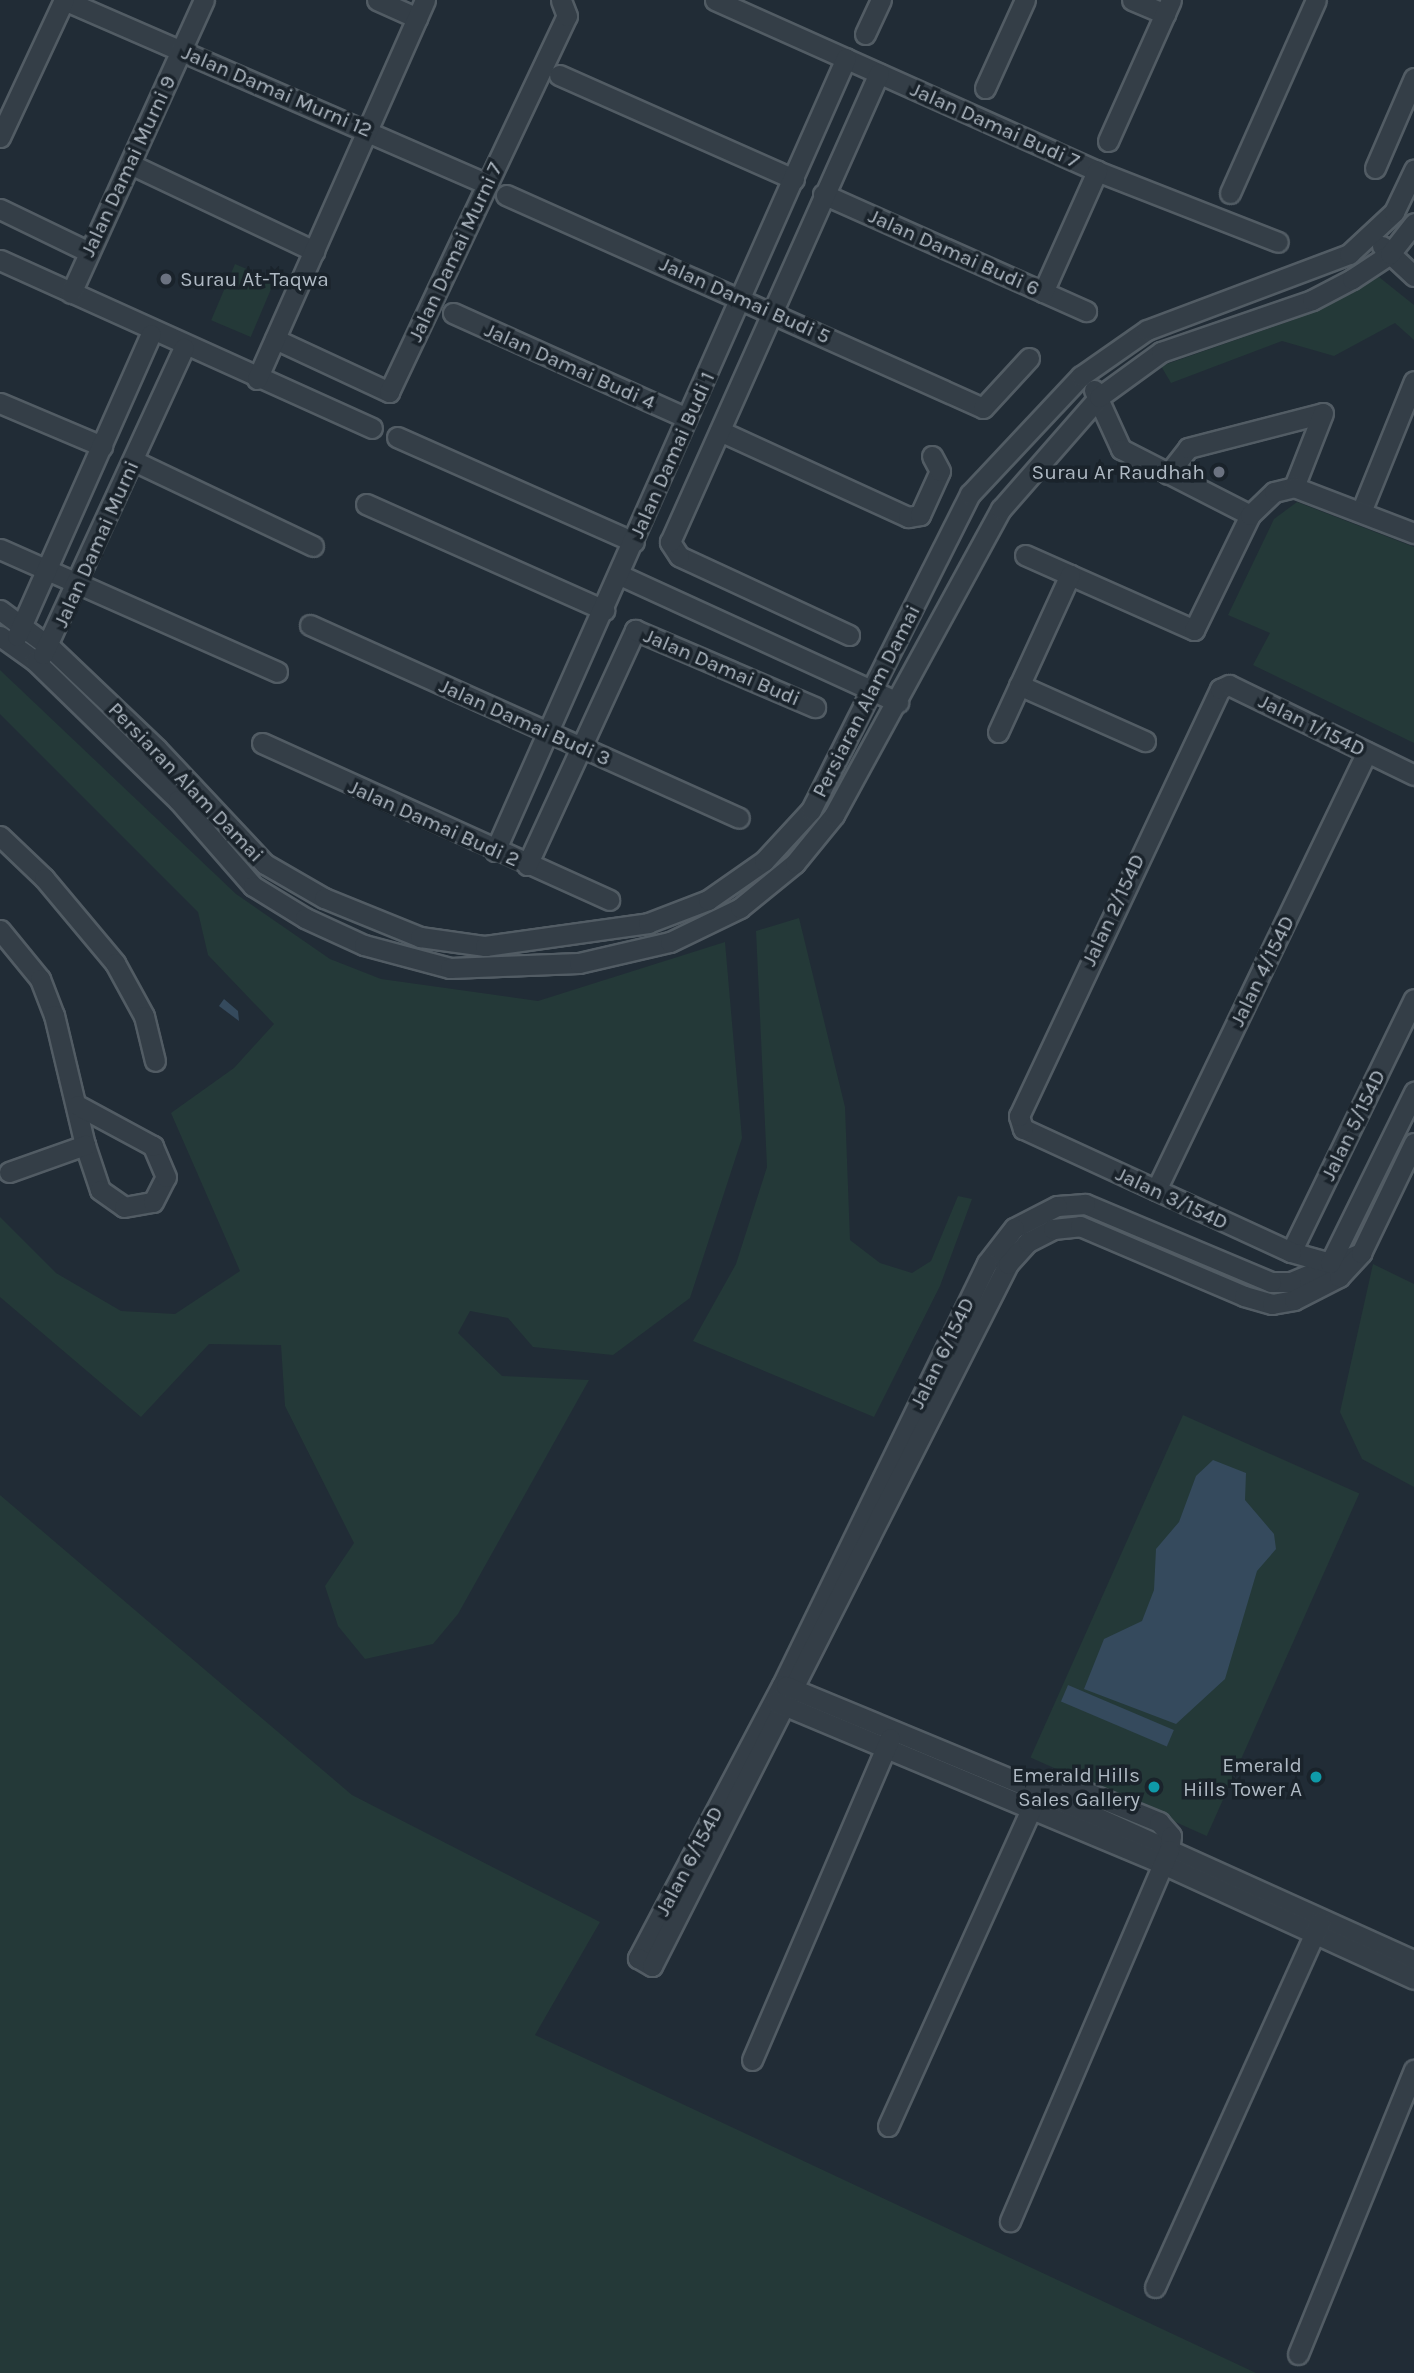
<!DOCTYPE html>
<html>
<head>
<meta charset="utf-8">
<style>
	body { margin:0 }
	#map { position:relative; width:1414px; height:2373px; overflow:hidden; background:#212c36; font-family:Karla,sans-serif }
	div>[style] { position:absolute }
	.green>* { inset:0; background:#243938; transform-origin:0 0 }
	.water>* { inset:0; background:#354a5d; transform-origin:0 0 }
	.roads { filter:drop-shadow(2px 0 #525c64) drop-shadow(-2px 0 #525c64) drop-shadow(0 2px #525c64) drop-shadow(0 -2px #525c64) }
	.minor>* { height:19px; margin:-9.5px; padding:0 9.5px; transform-origin:9.5px; border-radius:9.5px; background:#343e47 }
	.dots>* { width:19px; height:19px; translate:-50% -50%; box-sizing:border-box; border:4px solid #1a232b; border-radius:50% }
	span { translate:-50% -50%; white-space:nowrap; text-align:center; line-height:1.15; -webkit-text-stroke:7px #1a232b; paint-order:stroke }
	.street-label { font-size:21px; color:#afb9c3 }
	.poi-label { font-size:21px; color:#afb9c3 }
	.left { translate:0 -50%; text-align:left }
	.right { translate:-100% -50%; text-align:right }
</style>
</head>
<body>
<div id="map">
	<div class="green">
		<div style="left:235px;top:264px;width:43px;height:61px;rotate:23deg"></div>
		<div style="clip-path:polygon(1379px 277px,1414px 305px,1414px 340px,1395px 323px,1334px 356px,1282px 341px,1171px 383px,1161px 366px,1293px 320px)"></div>
		<div style="clip-path:polygon(1297px 502px,1414px 547px,1414px 743px,1253px 665px,1270px 633px,1228px 615px,1274px 519px)"></div>
		<div style="clip-path:polygon(0 670px,236px 894px,330px 959px,381px 979px,538px 1001px,725px 942px,742px 1138px,690px 1298px,613px 1355px,533px 1347px,508px 1318px,470px 1311px,458px 1333px,502px 1376px,589px 1380px,458px 1614px,433px 1644px,365px 1659px,338px 1626px,325px 1586px,354px 1543px,285px 1406px,281px 1345px,209px 1344px,141px 1417px,0 1297px,0 1217px,56px 1273px,121px 1311px,175px 1314px,240px 1271px,171px 1113px,234px 1068px,274px 1024px,208px 955px,198px 912px,0 714px)"></div>
		<div style="clip-path:polygon(799px 918px,845px 1107px,850px 1240px,880px 1263px,912px 1273px,931px 1261px,958px 1196px,972px 1199px,940px 1286px,874px 1417px,693px 1341px,736px 1264px,767px 1167px,756px 931px)"></div>
		<div style="clip-path:polygon(1373px 1264px,1414px 1284px,1414px 1487px,1362px 1459px,1340px 1412px)"></div>
		<div style="left:1183px;top:1415px;width:193px;height:375px;rotate:24deg"></div>
		<div style="clip-path:polygon(0 1495px,352px 1795px,600px 1922px,535px 2035px,1256px 2373px,0 2373px)"></div>
	</div>
	<div class="water">
		<div style="clip-path:polygon(224px 999px,238px 1011px,239px 1021px,219px 1006px)"></div>
		<div style="clip-path:polygon(1213px 1460px,1246px 1473px,1245px 1500px,1274px 1534px,1276px 1549px,1257px 1571px,1225px 1679px,1176px 1724px,1084px 1689px,1104px 1639px,1142px 1621px,1154px 1590px,1156px 1549px,1179px 1522px,1196px 1476px)"></div>
		<div style="left:1068px;top:1685px;width:115px;height:18px;rotate:23deg"></div>
	</div>
	<div class="roads">
		<div class="minor">
			<div style="left:64px;top:0;width:462px;rotate:23.5deg"></div>
			<div style="left:377px;top:0;width:44px;rotate:24.2deg"></div>
			<div style="left:715px;top:0;width:419px;rotate:24.1deg"></div>
			<div style="left:1097px;top:171px;width:194px;rotate:21.4deg"></div>
			<div style="left:1132px;top:0;width:36px;rotate:23deg"></div>
			<div style="left:865px;top:34px;width:38px;rotate:-65deg"></div>
			<div style="left:559px;top:75px;width:257px;rotate:23.9deg"></div>
			<div style="left:985px;top:88px;width:97px;rotate:-65.6deg"></div>
			<div style="left:0;top:137px;width:151px;rotate:-65deg"></div>
			<div style="left:1108px;top:141px;width:154px;rotate:-65.9deg"></div>
			<div style="left:130px;top:164px;width:204px;rotate:25.3deg"></div>
			<div style="left:1375px;top:168px;width:98px;rotate:-66.6deg"></div>
			<div style="left:1230px;top:193px;width:211px;rotate:-66deg"></div>
			<div style="left:823px;top:194px;width:288px;rotate:24deg"></div>
			<div style="left:506px;top:195px;width:522px;rotate:24.06deg"></div>
			<div style="left:983px;top:408px;width:68px;rotate:-47.4deg"></div>
			<div style="left:0;top:209px;width:99px;rotate:25.8deg"></div>
			<div style="left:1382px;top:246px;width:44px;rotate:43.2deg"></div>
			<div style="left:0;top:260px;width:408px;rotate:24.3deg"></div>
			<div style="left:1043px;top:292px;width:133px;rotate:-65.9deg"></div>
			<div style="left:71px;top:293px;width:322px;rotate:-65.6deg"></div>
			<div style="left:453px;top:313px;width:256px;rotate:24.2deg"></div>
			<div style="left:275px;top:339px;width:126px;rotate:24.9deg"></div>
			<div style="left:389px;top:392px;width:416px;rotate:-64.7deg"></div>
			<div style="left:567px;top:16px;width:17px;rotate:-111deg"></div>
			<div style="left:257px;top:379px;width:415px;rotate:-66.1deg"></div>
			<div style="left:1094px;top:390px;width:65px;rotate:65.4deg"></div>
			<div style="left:1121px;top:449px;width:145px;rotate:27.1deg"></div>
			<div style="left:0;top:403px;width:111px;rotate:22.9deg"></div>
			<div style="left:720px;top:431px;width:207px;rotate:24.6deg"></div>
			<div style="left:908px;top:517px;width:12px;rotate:-9deg"></div>
			<div style="left:920px;top:515px;width:48px;rotate:-65.6deg"></div>
			<div style="left:940px;top:471px;width:17px;rotate:-118deg"></div>
			<div style="left:397px;top:437px;width:259px;rotate:23.9deg"></div>
			<div style="left:134px;top:461px;width:198px;rotate:25.4deg"></div>
			<div style="left:1168px;top:474px;width:33px;rotate:-52deg"></div>
			<div style="left:1188px;top:448px;width:139px;rotate:-14.5deg"></div>
			<div style="left:1323px;top:413px;width:79px;rotate:111.4deg"></div>
			<div style="left:366px;top:504px;width:261px;rotate:24deg"></div>
			<div style="left:1361px;top:512px;width:141px;rotate:-68deg"></div>
			<div style="left:0;top:549px;width:303px;rotate:23.9deg"></div>
			<div style="left:1025px;top:555px;width:185px;rotate:23.9deg"></div>
			<div style="left:1194px;top:630px;width:128px;rotate:-64deg"></div>
			<div style="left:1250px;top:515px;width:33px;rotate:-44deg"></div>
			<div style="left:1274px;top:492px;width:21px;rotate:-14deg"></div>
			<div style="left:1294px;top:487px;width:129px;rotate:21deg"></div>
			<div style="left:620px;top:575px;width:306px;rotate:24.6deg"></div>
			<div style="left:0;top:610px;width:64px;rotate:36.7deg"></div>
			<div style="left:51px;top:648px;width:146px;rotate:43.6deg"></div>
			<div style="left:157px;top:749px;width:158px;rotate:46.8deg"></div>
			<div style="left:265px;top:864px;width:68px;rotate:30deg"></div>
			<div style="left:324px;top:898px;width:104px;rotate:22.1deg"></div>
			<div style="left:420px;top:937px;width:66px;rotate:7.9deg"></div>
			<div style="left:485px;top:946px;width:165px;rotate:-8deg"></div>
			<div style="left:648px;top:923px;width:64px;rotate:-21deg"></div>
			<div style="left:708px;top:900px;width:68px;rotate:-34.9deg"></div>
			<div style="left:764px;top:861px;width:69px;rotate:-47.3deg"></div>
			<div style="left:811px;top:810px;width:354px;rotate:-63.3deg"></div>
			<div style="left:970px;top:494px;width:162px;rotate:-46.8deg"></div>
			<div style="left:1081px;top:376px;width:80px;rotate:-34.9deg"></div>
			<div style="left:1147px;top:330px;width:216px;rotate:-20.6deg"></div>
			<div style="left:1349px;top:254px;width:62px;rotate:-43deg"></div>
			<div style="left:1394px;top:212px;width:47px;rotate:-64.5deg"></div>
			<div style="left:310px;top:625px;width:470px;rotate:24.2deg"></div>
			<div style="left:849px;top:635px;width:187px;rotate:-155.1deg"></div>
			<div style="left:679px;top:556px;width:17px;rotate:-123deg"></div>
			<div style="left:670px;top:542px;width:513px;rotate:-65.98deg"></div>
			<div style="left:0;top:636px;width:43px;rotate:35.5deg"></div>
			<div style="left:35px;top:661px;width:199px;rotate:44.2deg"></div>
			<div style="left:178px;top:800px;width:114px;rotate:48.9deg"></div>
			<div style="left:253px;top:886px;width:61px;rotate:31.6deg"></div>
			<div style="left:305px;top:918px;width:65px;rotate:24.6deg"></div>
			<div style="left:364px;top:945px;width:89px;rotate:15deg"></div>
			<div style="left:450px;top:968px;width:129px;rotate:-2.2deg"></div>
			<div style="left:579px;top:963px;width:93px;rotate:-13deg"></div>
			<div style="left:670px;top:942px;width:78px;rotate:-25.9deg"></div>
			<div style="left:740px;top:908px;width:71px;rotate:-39.3deg"></div>
			<div style="left:795px;top:863px;width:62px;rotate:-50.9deg"></div>
			<div style="left:834px;top:815px;width:349px;rotate:-61.4deg"></div>
			<div style="left:1001px;top:509px;width:149px;rotate:-48.8deg"></div>
			<div style="left:1099px;top:397px;width:77px;rotate:-36deg"></div>
			<div style="left:1161px;top:352px;width:160px;rotate:-19deg"></div>
			<div style="left:1312px;top:300px;width:45px;rotate:-27.7deg"></div>
			<div style="left:1352px;top:279px;width:45px;rotate:-33.3deg"></div>
			<div style="left:1390px;top:254px;width:39px;rotate:-52deg"></div>
			<div style="left:17px;top:636px;width:330px;rotate:-66.1deg"></div>
			<div style="left:43px;top:654px;width:337px;rotate:-65.3deg"></div>
			<div style="left:1019px;top:685px;width:138px;rotate:24deg"></div>
			<div style="left:998px;top:732px;width:173px;rotate:-65.4deg"></div>
			<div style="left:262px;top:743px;width:381px;rotate:24.3deg"></div>
			<div style="left:0;top:836px;width:61px;rotate:43.7deg"></div>
			<div style="left:44px;top:878px;width:111px;rotate:50.1deg"></div>
			<div style="left:115px;top:963px;width:60px;rotate:61.3deg"></div>
			<div style="left:144px;top:1016px;width:46px;rotate:76.3deg"></div>
			<div style="left:495px;top:851px;width:867px;rotate:-66.12deg"></div>
			<div style="left:527px;top:865px;width:259px;rotate:-65.3deg"></div>
			<div style="left:635px;top:630px;width:196px;rotate:23.2deg"></div>
			<div style="left:0;top:930px;width:63px;rotate:50.8deg"></div>
			<div style="left:40px;top:979px;width:39px;rotate:69deg"></div>
			<div style="left:54px;top:1015px;width:134px;rotate:76.6deg"></div>
			<div style="left:85px;top:1145px;width:47px;rotate:71.6deg"></div>
			<div style="left:100px;top:1190px;width:29px;rotate:35deg"></div>
			<div style="left:124px;top:1207px;width:29px;rotate:-10deg"></div>
			<div style="left:153px;top:1202px;width:28px;rotate:-63deg"></div>
			<div style="left:166px;top:1177px;width:34px;rotate:-113deg"></div>
			<div style="left:153px;top:1146px;width:86px;rotate:-151.7deg"></div>
			<div style="left:9px;top:1172px;width:81px;rotate:-19.6deg"></div>
			<div style="left:1156px;top:1190px;width:486px;rotate:-64.3deg"></div>
			<div style="left:1291px;top:1252px;width:281px;rotate:-64.1deg"></div>
			<div style="left:1361px;top:1253px;width:76px;rotate:157.5deg"></div>
			<div style="left:1291px;top:1282px;width:20px;rotate:180deg"></div>
			<div style="left:1271px;top:1282px;width:202px;rotate:-157.2deg"></div>
			<div style="left:1085px;top:1204px;width:28px;rotate:176deg"></div>
			<div style="left:1057px;top:1206px;width:48px;rotate:152.9deg"></div>
			<div style="left:1014px;top:1228px;width:44px;rotate:127.6deg"></div>
			<div style="left:987px;top:1263px;width:469px;rotate:115.9deg"></div>
			<div style="left:782px;top:1685px;width:309px;rotate:117.8deg"></div>
			<div style="left:638px;top:1958px;width:16px;rotate:30deg"></div>
			<div style="left:652px;top:1966px;width:787px;rotate:-63.11deg"></div>
			<div style="left:1008px;top:1264px;width:30px;rotate:-48deg"></div>
			<div style="left:1028px;top:1242px;width:28px;rotate:-27deg"></div>
			<div style="left:1053px;top:1229px;width:27px;rotate:-6deg"></div>
			<div style="left:1080px;top:1226px;width:178px;rotate:23.1deg"></div>
			<div style="left:1244px;top:1296px;width:29px;rotate:16deg"></div>
			<div style="left:1272px;top:1304px;width:22px;rotate:-10deg"></div>
			<div style="left:1294px;top:1300px;width:51px;rotate:-27.1deg"></div>
			<div style="left:1339px;top:1277px;width:33px;rotate:-47deg"></div>
			<div style="left:1361px;top:1253px;width:122px;rotate:-64.3deg"></div>
			<div style="left:1330px;top:1263px;width:41px;rotate:-164.2deg"></div>
			<div style="left:1291px;top:1252px;width:295px;rotate:-155.3deg"></div>
			<div style="left:1023px;top:1129px;width:14px;rotate:-107deg"></div>
			<div style="left:1019px;top:1116px;width:472px;rotate:-64.8deg"></div>
			<div style="left:1220px;top:689px;width:10px;rotate:-24deg"></div>
			<div style="left:1229px;top:685px;width:206px;rotate:25.9deg"></div>
			<div style="left:1330px;top:1263px;width:191px;rotate:-63.8deg"></div>
			<div style="left:786px;top:1686px;width:274px;rotate:22.5deg"></div>
			<div style="left:1039px;top:1791px;width:411px;rotate:24.3deg"></div>
			<div style="left:776px;top:1702px;width:420px;rotate:22.7deg"></div>
			<div style="left:1163px;top:1864px;width:276px;rotate:24.6deg"></div>
			<div style="left:752px;top:2060px;width:350px;rotate:-66.8deg"></div>
			<div style="left:888px;top:2126px;width:367px;rotate:-65.7deg"></div>
			<div style="left:1039px;top:1791px;width:26px;rotate:-18deg"></div>
			<div style="left:1064px;top:1783px;width:103px;rotate:22.3deg"></div>
			<div style="left:1159px;top:1822px;width:18px;rotate:49deg"></div>
			<div style="left:1171px;top:1836px;width:14px;rotate:98deg"></div>
			<div style="left:1169px;top:1850px;width:404px;rotate:113.2deg"></div>
			<div style="left:1155px;top:2287px;width:401px;rotate:-65.7deg"></div>
			<div style="left:1298px;top:2354px;width:307px;rotate:-67.8deg"></div>
		</div>
	</div>
	<div class="dots">
		<div style="left:166px;top:279px;background:#6b7280"></div>
		<div style="left:1219px;top:472px;background:#6b7280"></div>
		<div style="left:1316px;top:1777px;background:#0f9aa8"></div>
		<div style="left:1154px;top:1787px;background:#0f9aa8"></div>
	</div>
	<div class="street-label">
		<span style="left:277px;top:91px;rotate:23deg">Jalan Damai Murni 12</span>
		<span style="left:995px;top:125px;rotate:24deg">Jalan Damai Budi 7</span>
		<span style="left:128px;top:166px;rotate:-65deg">Jalan Damai Murni 9</span>
		<span style="left:455px;top:252px;rotate:-65deg">Jalan Damai Murni 7</span>
		<span style="left:954px;top:252px;rotate:24deg">Jalan Damai Budi 6</span>
		<span style="left:745px;top:300px;rotate:24deg">Jalan Damai Budi 5</span>
		<span style="left:570px;top:366px;rotate:24deg">Jalan Damai Budi 4</span>
		<span style="left:672px;top:455px;rotate:-66deg">Jalan Damai Budi 1</span>
		<span style="left:96px;top:544px;rotate:-66deg">Jalan Damai Murni</span>
		<span style="left:722px;top:667px;rotate:23deg">Jalan Damai Budi</span>
		<span style="left:866px;top:701px;rotate:-63deg">Persiaran Alam Damai</span>
		<span style="left:525px;top:722px;rotate:24deg">Jalan Damai Budi 3</span>
		<span style="left:1312px;top:725px;rotate:26deg">Jalan 1/154D</span>
		<span style="left:186px;top:782px;rotate:46deg">Persiaran Alam Damai</span>
		<span style="left:434px;top:823px;rotate:24deg">Jalan Damai Budi 2</span>
		<span style="left:1113px;top:910px;rotate:-65deg">Jalan 2/154D</span>
		<span style="left:1262px;top:971px;rotate:-64deg">Jalan 4/154D</span>
		<span style="left:1353px;top:1125px;rotate:-64deg">Jalan 5/154D</span>
		<span style="left:1172px;top:1198px;rotate:25deg">Jalan 3/154D</span>
		<span style="left:942px;top:1353px;rotate:-64deg">Jalan 6/154D</span>
		<span style="left:689px;top:1861px;rotate:-62deg">Jalan 6/154D</span>
	</div>
	<div class="poi-label">
		<span class="left" style="left:180px;top:279px">Surau At-Taqwa</span>
		<span class="right" style="left:1205px;top:472px">Surau Ar Raudhah</span>
		<span class="right" style="left:1302px;top:1777px">Emerald<br>Hills Tower A</span>
		<span class="right" style="left:1140px;top:1787px">Emerald Hills<br>Sales Gallery</span>
	</div>
</div>
</body>
</html>
